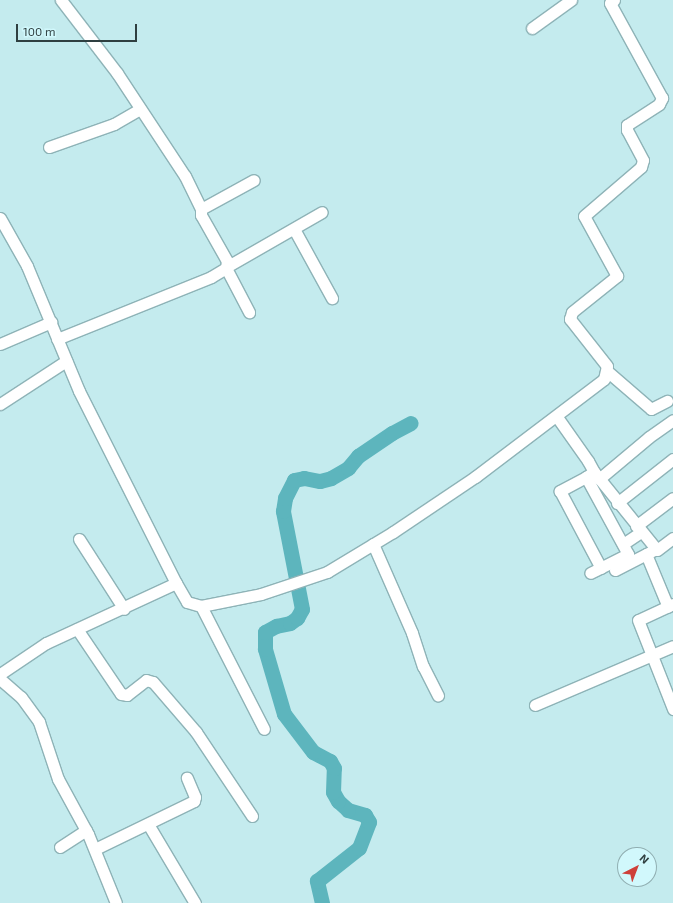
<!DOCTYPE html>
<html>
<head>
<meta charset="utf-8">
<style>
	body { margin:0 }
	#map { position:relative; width:673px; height:903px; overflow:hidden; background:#c4ebee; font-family:"Exo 2",sans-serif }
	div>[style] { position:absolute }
	.river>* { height:15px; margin:-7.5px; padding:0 7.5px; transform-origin:7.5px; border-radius:7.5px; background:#5db5bd }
	.roads { filter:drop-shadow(1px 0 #8eb3b7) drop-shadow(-1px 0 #8eb3b7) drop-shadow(0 1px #8eb3b7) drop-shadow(0 -1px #8eb3b7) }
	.minor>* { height:11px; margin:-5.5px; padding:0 5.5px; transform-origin:5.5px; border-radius:5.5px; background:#fff }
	span { translate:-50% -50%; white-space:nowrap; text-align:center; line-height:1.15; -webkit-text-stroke:3.5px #d1f8fc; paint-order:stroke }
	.north { position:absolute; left:617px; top:847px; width:40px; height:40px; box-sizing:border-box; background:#d1f8fc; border:1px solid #90aeb1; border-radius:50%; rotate:42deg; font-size:11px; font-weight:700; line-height:16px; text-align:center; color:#2f3f40 }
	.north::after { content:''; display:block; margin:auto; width:14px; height:18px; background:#ce403a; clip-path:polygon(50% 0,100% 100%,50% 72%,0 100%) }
	.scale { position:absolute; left:16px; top:24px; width:121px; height:18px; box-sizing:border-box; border:2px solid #2f3f40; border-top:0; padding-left:5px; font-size:12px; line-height:14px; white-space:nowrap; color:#2f3f40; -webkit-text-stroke:3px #d1f8fc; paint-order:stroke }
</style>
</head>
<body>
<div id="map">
	<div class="river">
		<div style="left:322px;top:903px;width:23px;rotate:-103deg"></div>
		<div style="left:317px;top:881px;width:53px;rotate:-38.2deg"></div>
		<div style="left:359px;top:848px;width:28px;rotate:-69deg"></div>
		<div style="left:369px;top:822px;width:8px;rotate:-120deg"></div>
		<div style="left:365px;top:815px;width:18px;rotate:-164deg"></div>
		<div style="left:348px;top:810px;width:13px;rotate:-138deg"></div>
		<div style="left:338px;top:801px;width:10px;rotate:-119deg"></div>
		<div style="left:333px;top:792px;width:24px;rotate:-88deg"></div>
		<div style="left:334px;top:768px;width:8px;rotate:-120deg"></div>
		<div style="left:330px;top:761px;width:19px;rotate:-152deg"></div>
		<div style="left:313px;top:752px;width:48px;rotate:-127.3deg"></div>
		<div style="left:284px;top:714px;width:68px;rotate:-106.3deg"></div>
		<div style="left:265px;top:649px;width:17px;rotate:-90deg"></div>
		<div style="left:265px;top:632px;width:13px;rotate:-29deg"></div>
		<div style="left:276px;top:626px;width:14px;rotate:-12deg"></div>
		<div style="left:290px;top:623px;width:9px;rotate:-36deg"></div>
		<div style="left:297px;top:618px;width:10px;rotate:-61deg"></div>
		<div style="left:302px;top:609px;width:100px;rotate:-101deg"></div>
		<div style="left:283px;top:511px;width:13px;rotate:-81deg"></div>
		<div style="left:285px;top:498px;width:20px;rotate:-63deg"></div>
		<div style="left:294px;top:480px;width:10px;rotate:-11deg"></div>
		<div style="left:304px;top:478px;width:16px;rotate:11deg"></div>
		<div style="left:320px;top:481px;width:11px;rotate:-15deg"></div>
		<div style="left:331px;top:478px;width:20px;rotate:-30deg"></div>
		<div style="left:348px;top:468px;width:16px;rotate:-50deg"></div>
		<div style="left:358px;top:456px;width:41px;rotate:-34.1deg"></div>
		<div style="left:392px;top:433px;width:21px;rotate:-28deg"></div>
	</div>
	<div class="roads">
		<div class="minor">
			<div style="left:61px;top:0;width:92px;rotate:52.5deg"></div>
			<div style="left:117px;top:73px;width:123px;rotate:56.6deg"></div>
			<div style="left:185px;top:176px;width:37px;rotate:64deg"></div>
			<div style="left:532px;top:28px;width:48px;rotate:-35.7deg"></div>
			<div style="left:49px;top:147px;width:69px;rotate:-19.5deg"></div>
			<div style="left:114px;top:124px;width:30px;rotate:-30deg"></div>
			<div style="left:0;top:218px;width:55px;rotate:60.6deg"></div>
			<div style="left:27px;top:266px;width:135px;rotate:67.4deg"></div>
			<div style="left:79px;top:391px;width:215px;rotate:63.2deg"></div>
			<div style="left:176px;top:583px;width:143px;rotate:155.2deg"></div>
			<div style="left:46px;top:643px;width:55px;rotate:146deg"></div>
			<div style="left:294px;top:229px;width:79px;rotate:61.2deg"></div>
			<div style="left:228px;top:266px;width:108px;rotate:-29.9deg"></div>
			<div style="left:226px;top:268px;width:50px;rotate:62.4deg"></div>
			<div style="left:57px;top:339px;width:166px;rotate:-21.9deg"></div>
			<div style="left:211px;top:277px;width:17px;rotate:-31deg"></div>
			<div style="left:226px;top:268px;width:7px;rotate:-82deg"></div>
			<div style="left:227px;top:261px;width:53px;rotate:-119.5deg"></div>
			<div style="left:201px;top:215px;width:6px;rotate:-90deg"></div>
			<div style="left:201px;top:209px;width:60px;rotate:-28.7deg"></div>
			<div style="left:0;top:344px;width:56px;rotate:-23.3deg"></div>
			<div style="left:607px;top:371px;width:58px;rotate:40.8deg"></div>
			<div style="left:651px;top:409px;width:18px;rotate:-27deg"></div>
			<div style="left:0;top:404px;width:79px;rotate:-33.1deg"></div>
			<div style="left:557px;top:417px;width:54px;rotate:54.8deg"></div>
			<div style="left:588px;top:461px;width:13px;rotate:61deg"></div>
			<div style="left:594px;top:472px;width:9px;rotate:148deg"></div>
			<div style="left:586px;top:477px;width:88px;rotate:61.4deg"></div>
			<div style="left:628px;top:554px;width:42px;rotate:153.4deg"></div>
			<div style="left:594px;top:472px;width:100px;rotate:51.1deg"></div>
			<div style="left:657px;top:550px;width:20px;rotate:-37deg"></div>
			<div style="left:586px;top:477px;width:30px;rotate:152deg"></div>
			<div style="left:560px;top:491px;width:87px;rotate:62deg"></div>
			<div style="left:599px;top:479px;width:65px;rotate:-40deg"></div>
			<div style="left:649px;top:437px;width:29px;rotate:-35deg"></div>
			<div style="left:617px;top:503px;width:71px;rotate:-38.2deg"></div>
			<div style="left:636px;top:526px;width:46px;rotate:-37.1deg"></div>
			<div style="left:79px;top:539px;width:83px;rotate:57.3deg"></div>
			<div style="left:373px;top:544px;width:97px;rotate:66.3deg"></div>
			<div style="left:412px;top:633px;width:35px;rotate:72deg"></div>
			<div style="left:423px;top:666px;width:33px;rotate:63deg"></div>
			<div style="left:623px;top:544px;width:22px;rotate:-34deg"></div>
			<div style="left:646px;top:554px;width:57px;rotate:67.5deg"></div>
			<div style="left:615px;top:570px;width:42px;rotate:-27.2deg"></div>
			<div style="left:176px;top:583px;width:22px;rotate:60deg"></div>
			<div style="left:187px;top:602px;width:15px;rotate:16deg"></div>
			<div style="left:201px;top:606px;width:61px;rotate:-11.3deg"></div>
			<div style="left:261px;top:594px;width:70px;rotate:-18.4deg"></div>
			<div style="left:327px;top:572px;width:77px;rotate:-31.2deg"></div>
			<div style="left:393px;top:532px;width:99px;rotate:-33.9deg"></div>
			<div style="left:475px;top:477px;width:162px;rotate:-37.2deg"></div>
			<div style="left:604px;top:379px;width:13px;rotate:-77deg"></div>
			<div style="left:607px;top:366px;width:60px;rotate:-128.2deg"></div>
			<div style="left:570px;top:319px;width:7px;rotate:-74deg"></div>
			<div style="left:572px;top:312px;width:58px;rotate:-38.7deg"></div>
			<div style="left:617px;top:276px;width:68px;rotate:-118.8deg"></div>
			<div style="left:584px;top:216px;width:75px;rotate:-40.7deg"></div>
			<div style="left:641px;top:167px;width:7px;rotate:-74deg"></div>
			<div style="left:643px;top:160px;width:34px;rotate:-118deg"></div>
			<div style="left:627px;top:130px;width:5px;rotate:-90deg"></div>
			<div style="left:627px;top:125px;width:38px;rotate:-33deg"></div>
			<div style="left:659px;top:104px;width:7px;rotate:-63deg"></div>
			<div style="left:662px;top:98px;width:108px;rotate:-118.7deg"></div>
			<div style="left:610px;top:3px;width:5px;rotate:-37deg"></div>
			<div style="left:673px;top:604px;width:38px;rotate:155deg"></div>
			<div style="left:638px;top:620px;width:96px;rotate:68.5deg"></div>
			<div style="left:201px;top:606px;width:138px;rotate:62.9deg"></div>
			<div style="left:77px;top:629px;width:78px;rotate:55.9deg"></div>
			<div style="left:121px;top:694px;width:6px;rotate:9deg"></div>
			<div style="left:127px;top:695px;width:24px;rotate:-38deg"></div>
			<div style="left:146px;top:680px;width:7px;rotate:16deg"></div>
			<div style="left:153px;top:682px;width:66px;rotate:49.3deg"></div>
			<div style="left:196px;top:732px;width:101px;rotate:56.3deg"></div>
			<div style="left:0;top:679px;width:28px;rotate:41deg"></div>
			<div style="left:21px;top:697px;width:31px;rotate:54deg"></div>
			<div style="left:39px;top:722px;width:60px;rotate:71.6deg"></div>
			<div style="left:58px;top:779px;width:63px;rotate:61.4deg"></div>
			<div style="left:88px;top:834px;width:74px;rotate:67.9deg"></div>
			<div style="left:535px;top:705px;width:150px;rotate:-23.1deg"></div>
			<div style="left:148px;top:824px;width:92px;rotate:59.3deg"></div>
			<div style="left:60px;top:847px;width:31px;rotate:-33deg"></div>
			<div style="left:95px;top:849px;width:110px;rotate:-25.9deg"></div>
			<div style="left:194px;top:801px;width:4px;rotate:-76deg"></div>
			<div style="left:195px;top:797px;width:21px;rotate:-113deg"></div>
		</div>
	</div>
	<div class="north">N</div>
	<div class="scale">100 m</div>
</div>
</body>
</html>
